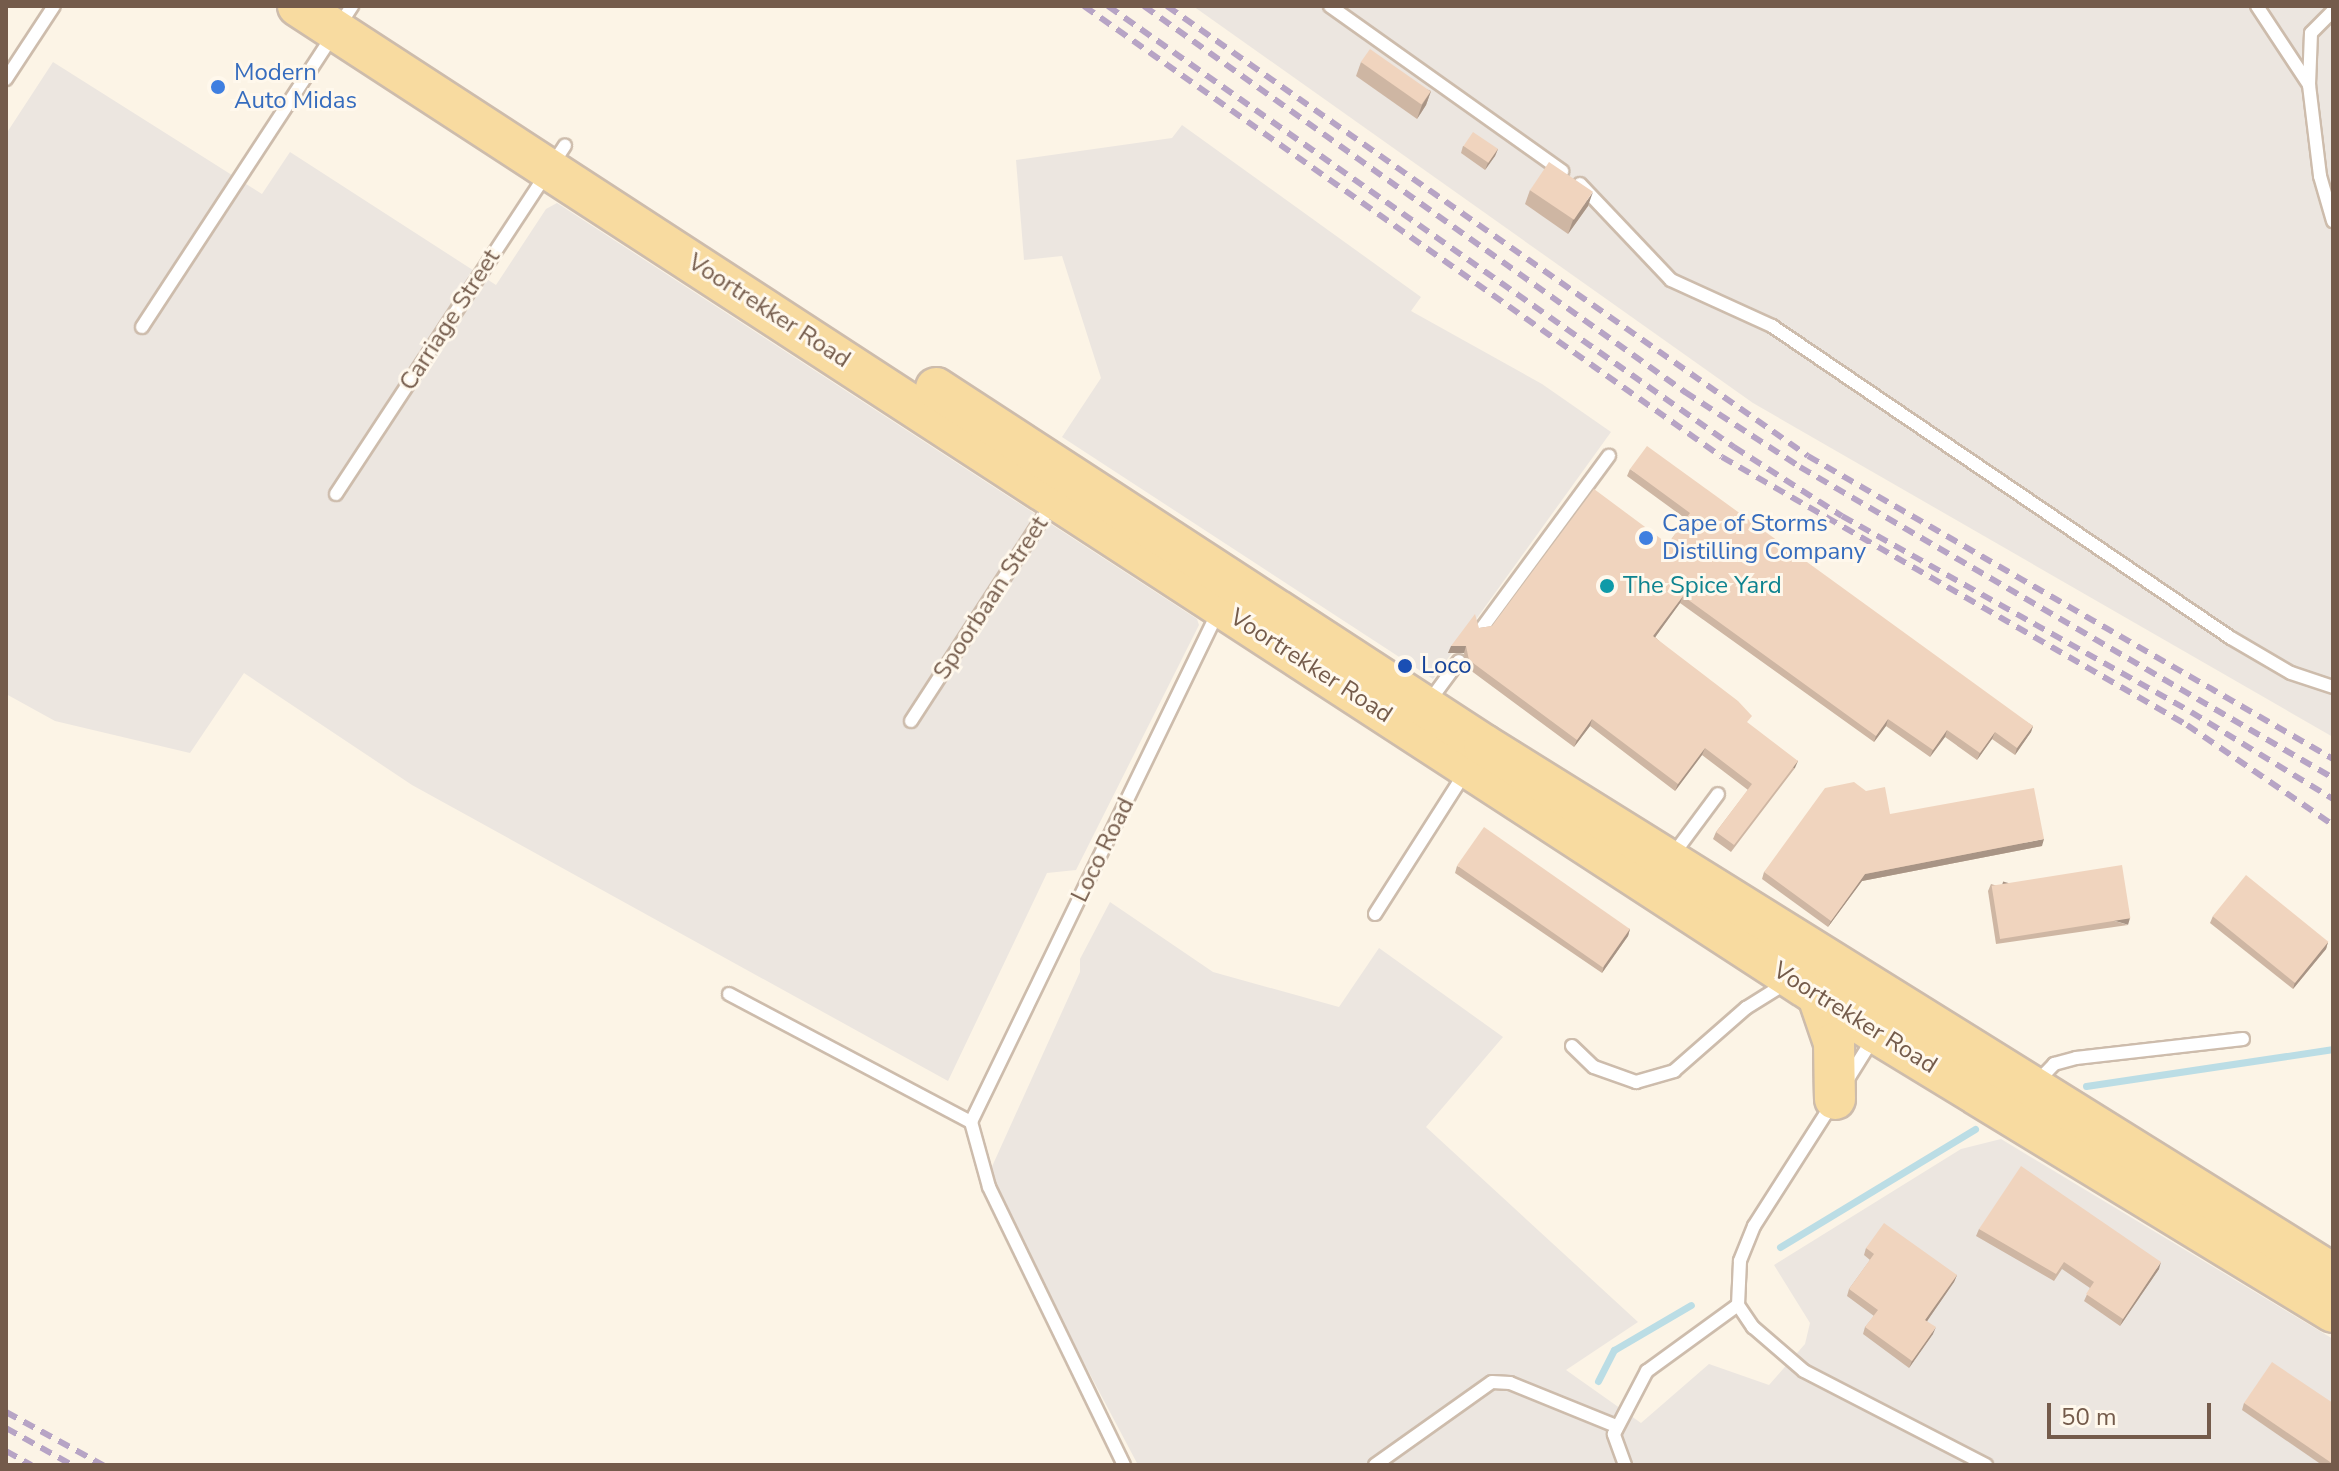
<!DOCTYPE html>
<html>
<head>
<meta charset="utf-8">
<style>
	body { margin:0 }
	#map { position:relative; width:2339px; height:1471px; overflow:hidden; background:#fcf4e6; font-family:"Nunito Sans",sans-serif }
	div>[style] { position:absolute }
	.industrial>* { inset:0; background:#ece6e0 }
	.stream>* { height:7px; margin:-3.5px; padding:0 3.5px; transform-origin:3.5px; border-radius:3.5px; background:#bbdde5 }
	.roads { filter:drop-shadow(2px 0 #cdbcac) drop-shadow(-2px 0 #cdbcac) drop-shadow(0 2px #cdbcac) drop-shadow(0 -2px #cdbcac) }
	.service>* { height:12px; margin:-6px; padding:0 6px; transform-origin:6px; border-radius:6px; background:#fff }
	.primary>* { height:40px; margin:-20px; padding:0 20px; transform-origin:20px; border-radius:20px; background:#f8dba0 }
	.rail>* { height:6px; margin-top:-3px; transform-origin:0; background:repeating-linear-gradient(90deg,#b7a4c5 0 12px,transparent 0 20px) }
	.wall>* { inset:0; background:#ceb6a3 }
	.shaded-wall>* { inset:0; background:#a89485; transform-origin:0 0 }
	.building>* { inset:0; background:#f0d4be; transform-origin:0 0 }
	.dots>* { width:22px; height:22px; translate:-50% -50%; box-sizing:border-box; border:4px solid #fff8ec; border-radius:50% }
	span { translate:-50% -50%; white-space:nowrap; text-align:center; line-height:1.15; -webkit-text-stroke:6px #fff8ec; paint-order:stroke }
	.shop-label { font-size:24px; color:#366cbe }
	.left { translate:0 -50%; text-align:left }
	.street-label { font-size:24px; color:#745b4b }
	.culture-label { font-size:24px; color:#0d838f }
	.transit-label { font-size:24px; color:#164399 }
	.frame { position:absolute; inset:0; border:8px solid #745b4b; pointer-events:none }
	.scale { position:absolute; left:2047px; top:1403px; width:164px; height:36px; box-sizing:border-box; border:4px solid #745b4b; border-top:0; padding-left:10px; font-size:24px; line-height:28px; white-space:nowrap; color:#745b4b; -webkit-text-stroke:6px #fff8ec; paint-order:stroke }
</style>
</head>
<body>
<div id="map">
	<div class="industrial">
		<div style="clip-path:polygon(1193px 6px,2333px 6px,2333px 737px,1753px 403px)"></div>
		<div style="clip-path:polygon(53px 62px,262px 194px,290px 152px,496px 285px,546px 209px,557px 203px,1197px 619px,1199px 625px,1076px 870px,1047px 873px,948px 1081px,412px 785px,244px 673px,190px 753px,55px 721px,6px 694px,6px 134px)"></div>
		<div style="clip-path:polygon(1182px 125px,1421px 297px,1411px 311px,1542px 384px,1611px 432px,1433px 679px,1062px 437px,1101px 378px,1062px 256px,1024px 260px,1016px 160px,1172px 138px)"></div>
		<div style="clip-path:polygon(1110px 902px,1213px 972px,1339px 1007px,1379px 948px,1503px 1037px,1426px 1127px,1638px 1322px,1566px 1370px,1641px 1423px,1709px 1364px,1769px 1385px,1805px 1344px,1810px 1323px,1774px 1265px,1961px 1149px,2001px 1139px,2333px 1339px,2333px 1465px,1138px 1465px,1021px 1244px,990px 1171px,1080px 972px,1080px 959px)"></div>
	</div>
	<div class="stream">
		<div style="left:2086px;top:1086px;width:250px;rotate:-8.5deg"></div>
		<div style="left:1780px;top:1247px;width:228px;rotate:-31.2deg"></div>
		<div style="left:1598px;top:1381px;width:35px;rotate:-63deg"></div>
		<div style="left:1614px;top:1350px;width:89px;rotate:-30.3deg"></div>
	</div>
	<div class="roads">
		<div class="service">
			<div style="left:1330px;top:6px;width:285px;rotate:35.4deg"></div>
			<div style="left:2257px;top:6px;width:95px;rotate:56.6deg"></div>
			<div style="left:2309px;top:85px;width:92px;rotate:83.1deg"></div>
			<div style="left:2320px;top:176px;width:47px;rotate:73.9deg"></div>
			<div style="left:6px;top:79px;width:87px;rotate:-56.7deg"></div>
			<div style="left:2309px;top:85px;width:52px;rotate:-87.8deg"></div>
			<div style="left:2311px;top:33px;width:31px;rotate:-45deg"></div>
			<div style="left:1580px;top:184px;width:132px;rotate:46.5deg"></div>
			<div style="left:1671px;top:280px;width:111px;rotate:24.5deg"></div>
			<div style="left:1772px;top:326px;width:555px;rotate:34.21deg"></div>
			<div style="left:2231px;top:638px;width:69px;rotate:30.3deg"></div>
			<div style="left:2291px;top:673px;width:44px;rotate:18.4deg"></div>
			<div style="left:142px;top:327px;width:384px;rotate:-56.8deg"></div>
			<div style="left:336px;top:494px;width:417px;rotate:-56.7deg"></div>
			<div style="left:1482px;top:628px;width:214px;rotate:-53.6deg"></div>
			<div style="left:1428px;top:703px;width:52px;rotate:-53.6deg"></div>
			<div style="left:911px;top:721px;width:261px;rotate:-57deg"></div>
			<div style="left:1672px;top:856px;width:77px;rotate:-53.4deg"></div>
			<div style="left:1375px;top:914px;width:169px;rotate:-57.5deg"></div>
			<div style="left:729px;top:994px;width:274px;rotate:27.9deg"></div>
			<div style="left:971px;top:1122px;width:67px;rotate:74.5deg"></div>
			<div style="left:989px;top:1187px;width:309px;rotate:64.1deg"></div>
			<div style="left:1572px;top:1046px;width:30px;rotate:44deg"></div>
			<div style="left:1594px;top:1067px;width:45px;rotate:19.7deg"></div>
			<div style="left:1636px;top:1082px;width:40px;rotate:-16deg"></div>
			<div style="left:1674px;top:1071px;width:96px;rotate:-41.2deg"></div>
			<div style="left:1746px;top:1008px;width:47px;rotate:-32deg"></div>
			<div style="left:1846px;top:1082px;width:53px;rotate:-58.1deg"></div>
			<div style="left:2035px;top:1084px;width:28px;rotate:-46deg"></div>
			<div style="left:2054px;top:1064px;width:23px;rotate:-15deg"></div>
			<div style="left:2076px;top:1058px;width:168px;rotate:-6.5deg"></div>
			<div style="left:1832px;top:1104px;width:145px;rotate:122.6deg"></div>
			<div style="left:1754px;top:1226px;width:38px;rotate:112deg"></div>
			<div style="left:1740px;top:1261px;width:44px;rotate:92.6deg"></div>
			<div style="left:1738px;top:1305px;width:27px;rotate:56deg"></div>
			<div style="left:1753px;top:1327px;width:67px;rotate:40.8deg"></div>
			<div style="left:1804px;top:1371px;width:205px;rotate:27.3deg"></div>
			<div style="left:971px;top:1122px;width:569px;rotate:-64.16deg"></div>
			<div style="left:1375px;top:1465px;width:143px;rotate:-35.4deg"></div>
			<div style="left:1492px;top:1382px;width:18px;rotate:3deg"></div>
			<div style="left:1510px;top:1383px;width:114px;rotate:22.1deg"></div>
			<div style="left:1625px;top:1465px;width:33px;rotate:-110deg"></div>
			<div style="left:1614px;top:1434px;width:71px;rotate:-62.4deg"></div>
			<div style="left:1647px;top:1371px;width:112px;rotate:-36deg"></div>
		</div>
		<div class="primary">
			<div style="left:298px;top:6px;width:1883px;rotate:33.06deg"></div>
			<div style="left:1876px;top:1033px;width:535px;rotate:31.4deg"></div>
			<div style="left:936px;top:388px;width:654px;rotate:33.08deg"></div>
			<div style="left:1484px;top:745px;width:1000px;rotate:31.93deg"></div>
			<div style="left:1818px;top:996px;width:50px;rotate:71.2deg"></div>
			<div style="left:1834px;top:1043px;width:56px;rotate:89deg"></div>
		</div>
	</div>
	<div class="rail">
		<div style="left:1084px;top:6px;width:781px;rotate:35.26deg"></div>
		<div style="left:1722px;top:457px;width:537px;rotate:29.96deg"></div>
		<div style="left:2187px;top:725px;width:177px;rotate:34.4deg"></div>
		<div style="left:1108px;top:6px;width:766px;rotate:35.16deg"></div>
		<div style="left:1734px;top:447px;width:128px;rotate:32.6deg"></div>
		<div style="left:1842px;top:516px;width:400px;rotate:29.3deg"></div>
		<div style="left:2191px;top:712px;width:167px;rotate:31.5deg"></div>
		<div style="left:1144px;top:6px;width:665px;rotate:35.51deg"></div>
		<div style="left:1685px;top:392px;width:137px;rotate:33.1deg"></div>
		<div style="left:1800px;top:467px;width:617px;rotate:30.26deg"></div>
		<div style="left:1167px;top:6px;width:783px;rotate:35.07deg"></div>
		<div style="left:1808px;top:456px;width:606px;rotate:29.99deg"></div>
		<div style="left:6px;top:1412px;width:111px;rotate:28.7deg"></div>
		<div style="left:6px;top:1428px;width:76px;rotate:29.3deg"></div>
		<div style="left:6px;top:1451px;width:29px;rotate:29deg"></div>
	</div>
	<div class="wall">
		<div style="clip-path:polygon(1361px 62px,1431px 91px,1426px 105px,1417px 119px,1356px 76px)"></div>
		<div style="clip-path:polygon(1463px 146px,1498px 149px,1495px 156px,1485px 170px,1461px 153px)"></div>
		<div style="clip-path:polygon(1530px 190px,1588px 206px,1568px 234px,1525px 204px)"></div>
		<div style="clip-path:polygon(1630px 469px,2033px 726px,2031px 732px,2015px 755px,1992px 739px,1977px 760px,1945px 737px,1930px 757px,1886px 726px,1874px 742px,1680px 603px,1655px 637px,1795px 768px,1731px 852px,1713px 839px,1716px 832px,1748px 790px,1702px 755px,1675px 791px,1590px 726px,1574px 747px,1466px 667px,1464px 653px,1448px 653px,1479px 628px,1492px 626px,1668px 544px,1686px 519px,1627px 476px)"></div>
		<div style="clip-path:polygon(1890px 814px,2042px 846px,1862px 881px,1828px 927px,1762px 879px,1764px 872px)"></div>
		<div style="clip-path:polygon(1457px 866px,1630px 929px,1628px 936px,1602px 973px,1455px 873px)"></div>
		<div style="clip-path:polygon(1991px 884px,2128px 925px,1996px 944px,1988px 891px)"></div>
		<div style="clip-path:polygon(2213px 916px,2328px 942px,2326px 949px,2293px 989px,2210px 923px)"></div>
		<div style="clip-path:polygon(1979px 1229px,2159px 1269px,2120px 1326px,2084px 1301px,2090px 1288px,2062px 1269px,2054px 1281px,1976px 1236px)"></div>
		<div style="clip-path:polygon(1866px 1248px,1957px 1275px,1954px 1282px,1927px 1321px,1933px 1334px,1909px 1368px,1863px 1334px,1865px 1327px,1874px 1316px,1847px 1296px,1849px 1289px,1870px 1260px,1864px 1255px)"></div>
		<div style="clip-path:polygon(2244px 1403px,2333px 1403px,2333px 1465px,2322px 1465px,2242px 1410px)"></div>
	</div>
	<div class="shaded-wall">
		<div style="clip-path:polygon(1431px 91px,1426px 105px,1417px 119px,1422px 105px)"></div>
		<div style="clip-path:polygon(1498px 149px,1495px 156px,1485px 170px,1488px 163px)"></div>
		<div style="clip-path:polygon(1593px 192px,1588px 206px,1568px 234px,1573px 220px)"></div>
		<div style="clip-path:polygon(1683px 596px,1680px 603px,1651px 643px,1653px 636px)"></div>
		<div style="clip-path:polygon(1451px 646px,1466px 646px,1464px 653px,1448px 653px)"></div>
		<div style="clip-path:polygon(1592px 719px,1590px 726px,1574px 747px,1577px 740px)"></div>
		<div style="clip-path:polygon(1888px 719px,1886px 726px,1874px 742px,1876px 736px)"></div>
		<div style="clip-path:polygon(2033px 726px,2031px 732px,2015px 755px,2017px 748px)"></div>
		<div style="clip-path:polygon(1947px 730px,1945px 737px,1930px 757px,1933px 750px)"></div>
		<div style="clip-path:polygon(1995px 732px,1992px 739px,1977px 760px,1980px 753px)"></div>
		<div style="clip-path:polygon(1705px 748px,1702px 755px,1675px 791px,1678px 784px)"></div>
		<div style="left:1798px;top:761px;width:8px;height:106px;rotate:113deg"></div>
		<div style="clip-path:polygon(2044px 839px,2042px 846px,1862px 881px,1828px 927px,1831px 921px,1865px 874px)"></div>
		<div style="left:2130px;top:918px;width:7px;height:132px;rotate:106deg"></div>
		<div style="clip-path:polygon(1630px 929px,1628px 936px,1602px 973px,1604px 966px)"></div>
		<div style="clip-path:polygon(2328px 942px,2326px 949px,2293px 989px,2295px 982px)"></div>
		<div style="clip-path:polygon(2161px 1262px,2159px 1269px,2120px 1326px,2123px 1319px)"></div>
		<div style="clip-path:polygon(1957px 1275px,1954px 1282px,1923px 1327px,1925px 1320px)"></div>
		<div style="clip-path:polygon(1936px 1327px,1933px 1334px,1909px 1368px,1912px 1361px)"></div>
	</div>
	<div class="building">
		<div style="left:1370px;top:49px;width:74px;height:16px;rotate:35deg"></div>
		<div style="left:1473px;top:132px;width:30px;height:17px;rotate:34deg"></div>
		<div style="left:1549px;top:162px;width:53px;height:34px;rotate:34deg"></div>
		<div style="clip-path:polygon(1647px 446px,2033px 726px,2017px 748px,1995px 732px,1980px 753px,1947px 730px,1933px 750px,1888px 719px,1876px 736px,1683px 596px,1653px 636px,1738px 701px,1752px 716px,1747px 722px,1798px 761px,1734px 845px,1716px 832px,1752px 784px,1705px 748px,1678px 784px,1592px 719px,1577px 740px,1469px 660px,1466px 646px,1451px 646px,1475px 614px,1479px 628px,1492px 626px,1594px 489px,1668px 544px,1690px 513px,1630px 469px)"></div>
		<div style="clip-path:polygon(1854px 782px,1866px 791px,1885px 787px,1890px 814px,2034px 788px,2044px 839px,1865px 874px,1831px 921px,1764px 872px,1825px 788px)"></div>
		<div style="left:1484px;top:827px;width:178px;height:47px;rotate:35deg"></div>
		<div style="left:2122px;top:865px;width:54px;height:132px;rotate:81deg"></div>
		<div style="left:2246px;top:875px;width:106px;height:53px;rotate:39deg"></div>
		<div style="clip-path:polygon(2021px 1166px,2161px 1262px,2123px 1319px,2086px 1294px,2094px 1282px,2064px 1262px,2056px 1274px,1979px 1229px)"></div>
		<div style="clip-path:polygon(1884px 1223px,1957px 1275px,1925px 1320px,1936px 1327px,1912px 1361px,1865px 1327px,1878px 1310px,1849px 1289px,1874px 1254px,1866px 1248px)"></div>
		<div style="clip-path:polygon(2272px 1362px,2333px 1403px,2333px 1464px,2244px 1403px)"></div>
	</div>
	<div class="dots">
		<div style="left:218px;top:87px;background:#3f7fe0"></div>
		<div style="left:1646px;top:538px;background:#3f7fe0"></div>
		<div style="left:1607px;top:586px;background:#0f9aa8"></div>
		<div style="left:1405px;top:666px;background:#1a4fb4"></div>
	</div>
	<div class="shop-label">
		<span class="left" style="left:234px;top:87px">Modern<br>Auto Midas</span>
		<span class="left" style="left:1662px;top:538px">Cape of Storms<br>Distilling Company</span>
	</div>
	<div class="street-label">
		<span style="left:769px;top:311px;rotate:33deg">Voortrekker Road</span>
		<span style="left:450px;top:320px;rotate:-57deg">Carriage Street</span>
		<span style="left:991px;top:598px;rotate:-57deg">Spoorbaan Street</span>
		<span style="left:1311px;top:666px;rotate:33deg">Voortrekker Road</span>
		<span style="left:1103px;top:850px;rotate:-64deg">Loco Road</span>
		<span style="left:1855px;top:1018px;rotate:32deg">Voortrekker Road</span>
	</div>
	<div class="culture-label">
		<span class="left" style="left:1623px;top:586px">The Spice Yard</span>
	</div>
	<div class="transit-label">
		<span class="left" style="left:1421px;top:666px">Loco</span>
	</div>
	<div class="frame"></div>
	<div class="scale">50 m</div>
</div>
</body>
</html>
